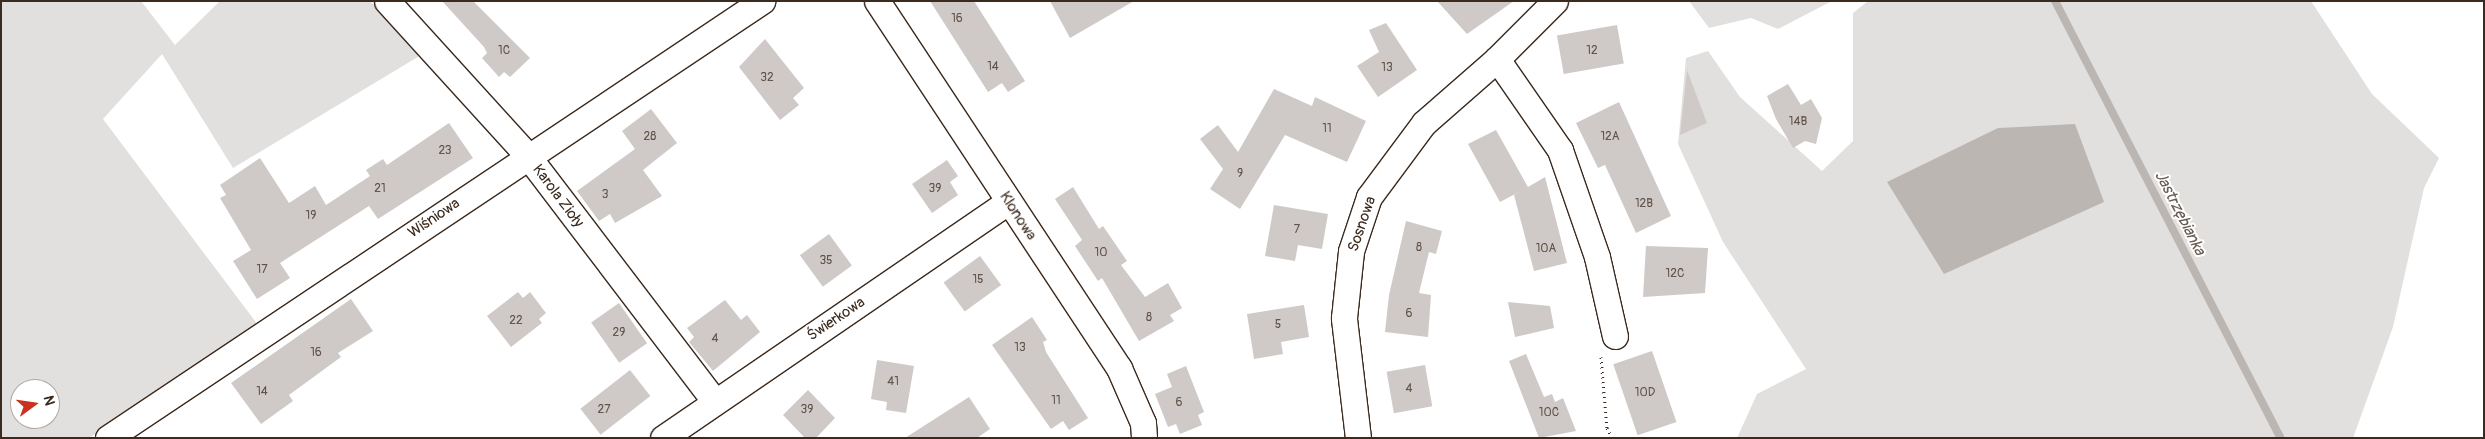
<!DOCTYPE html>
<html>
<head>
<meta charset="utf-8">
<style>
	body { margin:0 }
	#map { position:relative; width:2485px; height:439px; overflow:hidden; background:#fff; font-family:Pangolin,sans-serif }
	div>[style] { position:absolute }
	.green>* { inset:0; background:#e2e0de }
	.water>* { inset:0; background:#bcb6b3 }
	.stream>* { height:8px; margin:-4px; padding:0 4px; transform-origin:4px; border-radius:4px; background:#bcb6b3 }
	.building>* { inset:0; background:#cfcac7; transform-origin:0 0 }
	.path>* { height:3px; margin-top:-1.5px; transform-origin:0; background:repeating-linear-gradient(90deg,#3b2a1e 0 1px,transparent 0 5px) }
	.roads { filter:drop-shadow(1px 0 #3b2a1e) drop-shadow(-1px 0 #3b2a1e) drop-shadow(0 1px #3b2a1e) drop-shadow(0 -1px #3b2a1e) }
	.minor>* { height:25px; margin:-12.5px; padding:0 12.5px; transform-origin:12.5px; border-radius:12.5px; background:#fff }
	span { translate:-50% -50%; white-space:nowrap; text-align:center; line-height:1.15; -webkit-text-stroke:4px #fff; paint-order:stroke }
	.number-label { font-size:12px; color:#605248 }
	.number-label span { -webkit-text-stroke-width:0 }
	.street-label { font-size:15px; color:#3b2a1e }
	.water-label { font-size:16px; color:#685b52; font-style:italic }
	.frame { position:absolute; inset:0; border:2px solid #3b2a1e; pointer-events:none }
	.north { position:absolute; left:10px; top:379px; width:50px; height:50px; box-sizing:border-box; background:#fff; border:1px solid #b1aaa5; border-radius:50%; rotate:76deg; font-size:14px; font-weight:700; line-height:20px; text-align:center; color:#3b2a1e }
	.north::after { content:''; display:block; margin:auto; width:18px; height:22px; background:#c8321e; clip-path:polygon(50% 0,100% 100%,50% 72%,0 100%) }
</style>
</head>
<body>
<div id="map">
	<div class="green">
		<div style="clip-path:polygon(evenodd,1px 1px,141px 1px,175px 45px,220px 1px,370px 1px,421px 55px,233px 168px,162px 54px,103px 119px,258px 325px,89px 438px,1px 438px,1px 1px,20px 389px,50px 389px,50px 419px,20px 419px,20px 389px)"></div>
		<div style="clip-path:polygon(1689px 1px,1832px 1px,1778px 29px,1751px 18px,1709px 28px)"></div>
		<div style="clip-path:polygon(1868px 1px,2311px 1px,2372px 94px,2439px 158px,2424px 188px,2393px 327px,2353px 438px,1737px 438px,1757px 394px,1806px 369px,1723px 242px,1678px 144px,1686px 58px,1708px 51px,1740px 97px,1822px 171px,1853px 141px,1853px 13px)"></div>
	</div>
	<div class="water">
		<div style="clip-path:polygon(2075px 124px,2104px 202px,1944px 274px,1887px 182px,1998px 128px)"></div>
	</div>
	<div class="stream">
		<div style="left:2055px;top:1px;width:492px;rotate:62.7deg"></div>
	</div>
	<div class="building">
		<div style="clip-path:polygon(442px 1px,473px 1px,530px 58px,510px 77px,504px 72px,499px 77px,482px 58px,487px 53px,484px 47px)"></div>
		<div style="clip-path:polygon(930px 1px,974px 1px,1025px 81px,1008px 92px,1002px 83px,988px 92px)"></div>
		<div style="clip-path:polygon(1050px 1px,1134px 1px,1070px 38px)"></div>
		<div style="clip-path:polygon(1437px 1px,1514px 1px,1467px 34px)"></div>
		<div style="clip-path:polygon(1386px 23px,1417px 70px,1378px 97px,1357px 66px,1379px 52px,1369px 30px)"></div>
		<div style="left:1617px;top:25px;width:39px;height:61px;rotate:80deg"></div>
		<div style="clip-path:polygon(765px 39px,804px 88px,793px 98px,799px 105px,780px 120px,739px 67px)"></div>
		<div style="clip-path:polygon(1687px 70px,1707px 123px,1680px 135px)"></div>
		<div style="clip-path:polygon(1788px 84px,1801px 105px,1811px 99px,1822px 118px,1816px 144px,1805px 141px,1793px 148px,1776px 119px,1767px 96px)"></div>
		<div style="clip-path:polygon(1274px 89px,1312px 106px,1315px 97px,1366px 121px,1347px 162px,1285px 135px,1240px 209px,1210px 189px,1223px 169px,1200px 139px,1218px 125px,1238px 152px)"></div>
		<div style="clip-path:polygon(1619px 102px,1671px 216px,1636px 233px,1605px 165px,1598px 168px,1576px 123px)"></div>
		<div style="clip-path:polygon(651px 109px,677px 143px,643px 170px,662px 196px,615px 223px,610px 214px,599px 221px,577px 191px,635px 149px,622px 131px)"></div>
		<div style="clip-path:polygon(449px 123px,473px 158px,378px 219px,369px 206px,280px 263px,290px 278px,257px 299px,233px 261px,251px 250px,220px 198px,226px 195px,220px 185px,260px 158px,289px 203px,315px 186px,326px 205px,370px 176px,366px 170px,383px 159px,387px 165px)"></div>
		<div style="clip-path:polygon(1496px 130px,1528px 187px,1545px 177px,1567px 263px,1534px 271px,1514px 195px,1521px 191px,1500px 202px,1468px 144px)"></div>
		<div style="clip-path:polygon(947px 160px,958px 176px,950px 182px,958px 195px,932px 213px,912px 184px)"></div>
		<div style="clip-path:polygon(1073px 187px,1099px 229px,1103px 226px,1127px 261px,1121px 265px,1145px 297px,1168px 283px,1182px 308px,1170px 315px,1174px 321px,1139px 341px,1102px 278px,1098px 281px,1075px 246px,1082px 240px,1055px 199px)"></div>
		<div style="clip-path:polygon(1274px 205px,1328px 214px,1322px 249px,1298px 245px,1295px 261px,1265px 256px)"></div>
		<div style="clip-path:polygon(1406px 221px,1442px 231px,1436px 254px,1429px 252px,1419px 293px,1431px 295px,1428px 337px,1385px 332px,1389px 295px)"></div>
		<div style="left:829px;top:234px;width:39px;height:36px;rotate:54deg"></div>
		<div style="clip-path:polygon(1646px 246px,1708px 248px,1705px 293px,1643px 297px)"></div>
		<div style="left:980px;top:256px;width:36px;height:45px;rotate:54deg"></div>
		<div style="clip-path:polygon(518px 292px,523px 298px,530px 292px,546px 313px,539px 319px,542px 323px,511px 347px,487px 316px)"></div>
		<div style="clip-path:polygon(351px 299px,373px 331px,338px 353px,341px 357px,289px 395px,293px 401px,261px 424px,231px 383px)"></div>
		<div style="clip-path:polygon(725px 300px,741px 320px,747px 315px,760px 332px,713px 371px,689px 342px,694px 337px,687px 328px)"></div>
		<div style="clip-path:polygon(1508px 302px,1550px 306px,1554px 328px,1515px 337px)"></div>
		<div style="left:619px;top:303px;width:49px;height:34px;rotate:55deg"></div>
		<div style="clip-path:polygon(1304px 305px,1309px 337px,1281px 342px,1283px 354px,1254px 359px,1247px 314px)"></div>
		<div style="clip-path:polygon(1032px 317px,1047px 340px,1043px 342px,1046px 352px,1088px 418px,1069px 430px,1063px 421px,1051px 429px,992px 345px)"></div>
		<div style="left:1652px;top:351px;width:75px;height:41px;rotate:71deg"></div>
		<div style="clip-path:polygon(1526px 354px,1544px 397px,1552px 394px,1555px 402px,1563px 398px,1576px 431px,1539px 438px,1509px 361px)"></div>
		<div style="clip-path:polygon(877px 360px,914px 366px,906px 413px,886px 410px,887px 402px,871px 399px)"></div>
		<div style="left:1425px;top:365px;width:42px;height:39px;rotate:80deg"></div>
		<div style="clip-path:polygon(1186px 366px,1204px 412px,1198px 415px,1202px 425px,1180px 434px,1176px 424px,1168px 427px,1155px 394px,1172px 387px,1167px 374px)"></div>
		<div style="left:630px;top:370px;width:33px;height:63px;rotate:52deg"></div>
		<div style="clip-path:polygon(808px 390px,835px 418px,816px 438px,805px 438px,783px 415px)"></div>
		<div style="clip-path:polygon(969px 397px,990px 429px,977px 438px,905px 438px)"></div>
	</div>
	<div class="path">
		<div style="left:1601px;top:357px;width:71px;rotate:85.2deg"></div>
		<div style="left:1607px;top:428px;width:11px;rotate:63deg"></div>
	</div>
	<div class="roads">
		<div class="minor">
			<div style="left:387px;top:1px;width:208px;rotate:47.7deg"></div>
			<div style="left:527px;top:155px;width:310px;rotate:52.7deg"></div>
			<div style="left:877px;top:1px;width:440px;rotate:56.6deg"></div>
			<div style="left:1119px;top:368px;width:60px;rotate:66.4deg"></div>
			<div style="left:1143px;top:423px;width:15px;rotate:86deg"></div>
			<div style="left:1497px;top:59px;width:82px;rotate:-45deg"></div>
			<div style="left:108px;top:438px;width:787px;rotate:-33.75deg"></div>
			<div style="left:663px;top:438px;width:419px;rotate:-34.4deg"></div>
			<div style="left:1358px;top:438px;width:121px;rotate:-96.7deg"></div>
			<div style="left:1344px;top:318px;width:67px;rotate:-84deg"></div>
			<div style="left:1351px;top:251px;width:57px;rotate:-71.6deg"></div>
			<div style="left:1369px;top:197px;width:92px;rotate:-53.4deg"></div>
			<div style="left:1424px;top:123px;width:97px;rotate:-41.2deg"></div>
			<div style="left:1497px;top:59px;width:111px;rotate:55.3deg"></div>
			<div style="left:1560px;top:150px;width:113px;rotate:70.9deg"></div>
			<div style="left:1597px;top:257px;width:81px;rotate:77.2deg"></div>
		</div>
	</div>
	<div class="number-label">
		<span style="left:957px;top:19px">16</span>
		<span style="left:504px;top:51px">1C</span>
		<span style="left:1592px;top:51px">12</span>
		<span style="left:993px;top:67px">14</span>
		<span style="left:1387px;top:68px">13</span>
		<span style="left:767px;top:78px">32</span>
		<span style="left:1798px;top:122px">14B</span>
		<span style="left:1327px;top:129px">11</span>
		<span style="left:650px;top:137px">28</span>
		<span style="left:1610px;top:137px">12A</span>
		<span style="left:445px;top:151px">23</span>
		<span style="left:1240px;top:174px">9</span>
		<span style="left:380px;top:189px">21</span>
		<span style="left:935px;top:189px">39</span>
		<span style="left:605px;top:195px">3</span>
		<span style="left:1644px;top:204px">12B</span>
		<span style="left:311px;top:216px">19</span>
		<span style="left:1297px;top:230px">7</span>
		<span style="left:1419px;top:248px">8</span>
		<span style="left:1546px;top:249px">10A</span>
		<span style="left:1101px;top:253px">10</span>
		<span style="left:826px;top:261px">35</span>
		<span style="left:262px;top:270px">17</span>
		<span style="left:1675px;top:274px">12C</span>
		<span style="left:978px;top:280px">15</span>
		<span style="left:1409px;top:314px">6</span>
		<span style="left:1149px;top:318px">8</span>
		<span style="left:516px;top:321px">22</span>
		<span style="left:1278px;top:325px">5</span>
		<span style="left:619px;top:333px">29</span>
		<span style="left:715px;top:339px">4</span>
		<span style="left:1020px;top:348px">13</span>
		<span style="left:316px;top:353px">16</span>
		<span style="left:893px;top:382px">41</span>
		<span style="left:1409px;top:389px">4</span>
		<span style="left:262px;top:392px">14</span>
		<span style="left:1645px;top:393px">10D</span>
		<span style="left:1056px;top:401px">11</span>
		<span style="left:1179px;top:403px">6</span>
		<span style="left:604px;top:410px">27</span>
		<span style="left:807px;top:410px">39</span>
		<span style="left:1549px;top:413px">10C</span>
	</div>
	<div class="street-label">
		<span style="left:558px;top:196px;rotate:53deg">Karola Zioły</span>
		<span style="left:1018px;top:216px;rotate:57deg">Klonowa</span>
		<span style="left:434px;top:218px;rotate:-34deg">Wiśniowa</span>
		<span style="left:1362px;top:224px;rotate:-71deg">Sosnowa</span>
		<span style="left:836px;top:319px;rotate:-34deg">Świerkowa</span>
	</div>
	<div class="water-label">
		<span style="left:2180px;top:213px;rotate:63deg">Jastrzębianka</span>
	</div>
	<div class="frame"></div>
	<div class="north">N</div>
</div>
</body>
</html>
